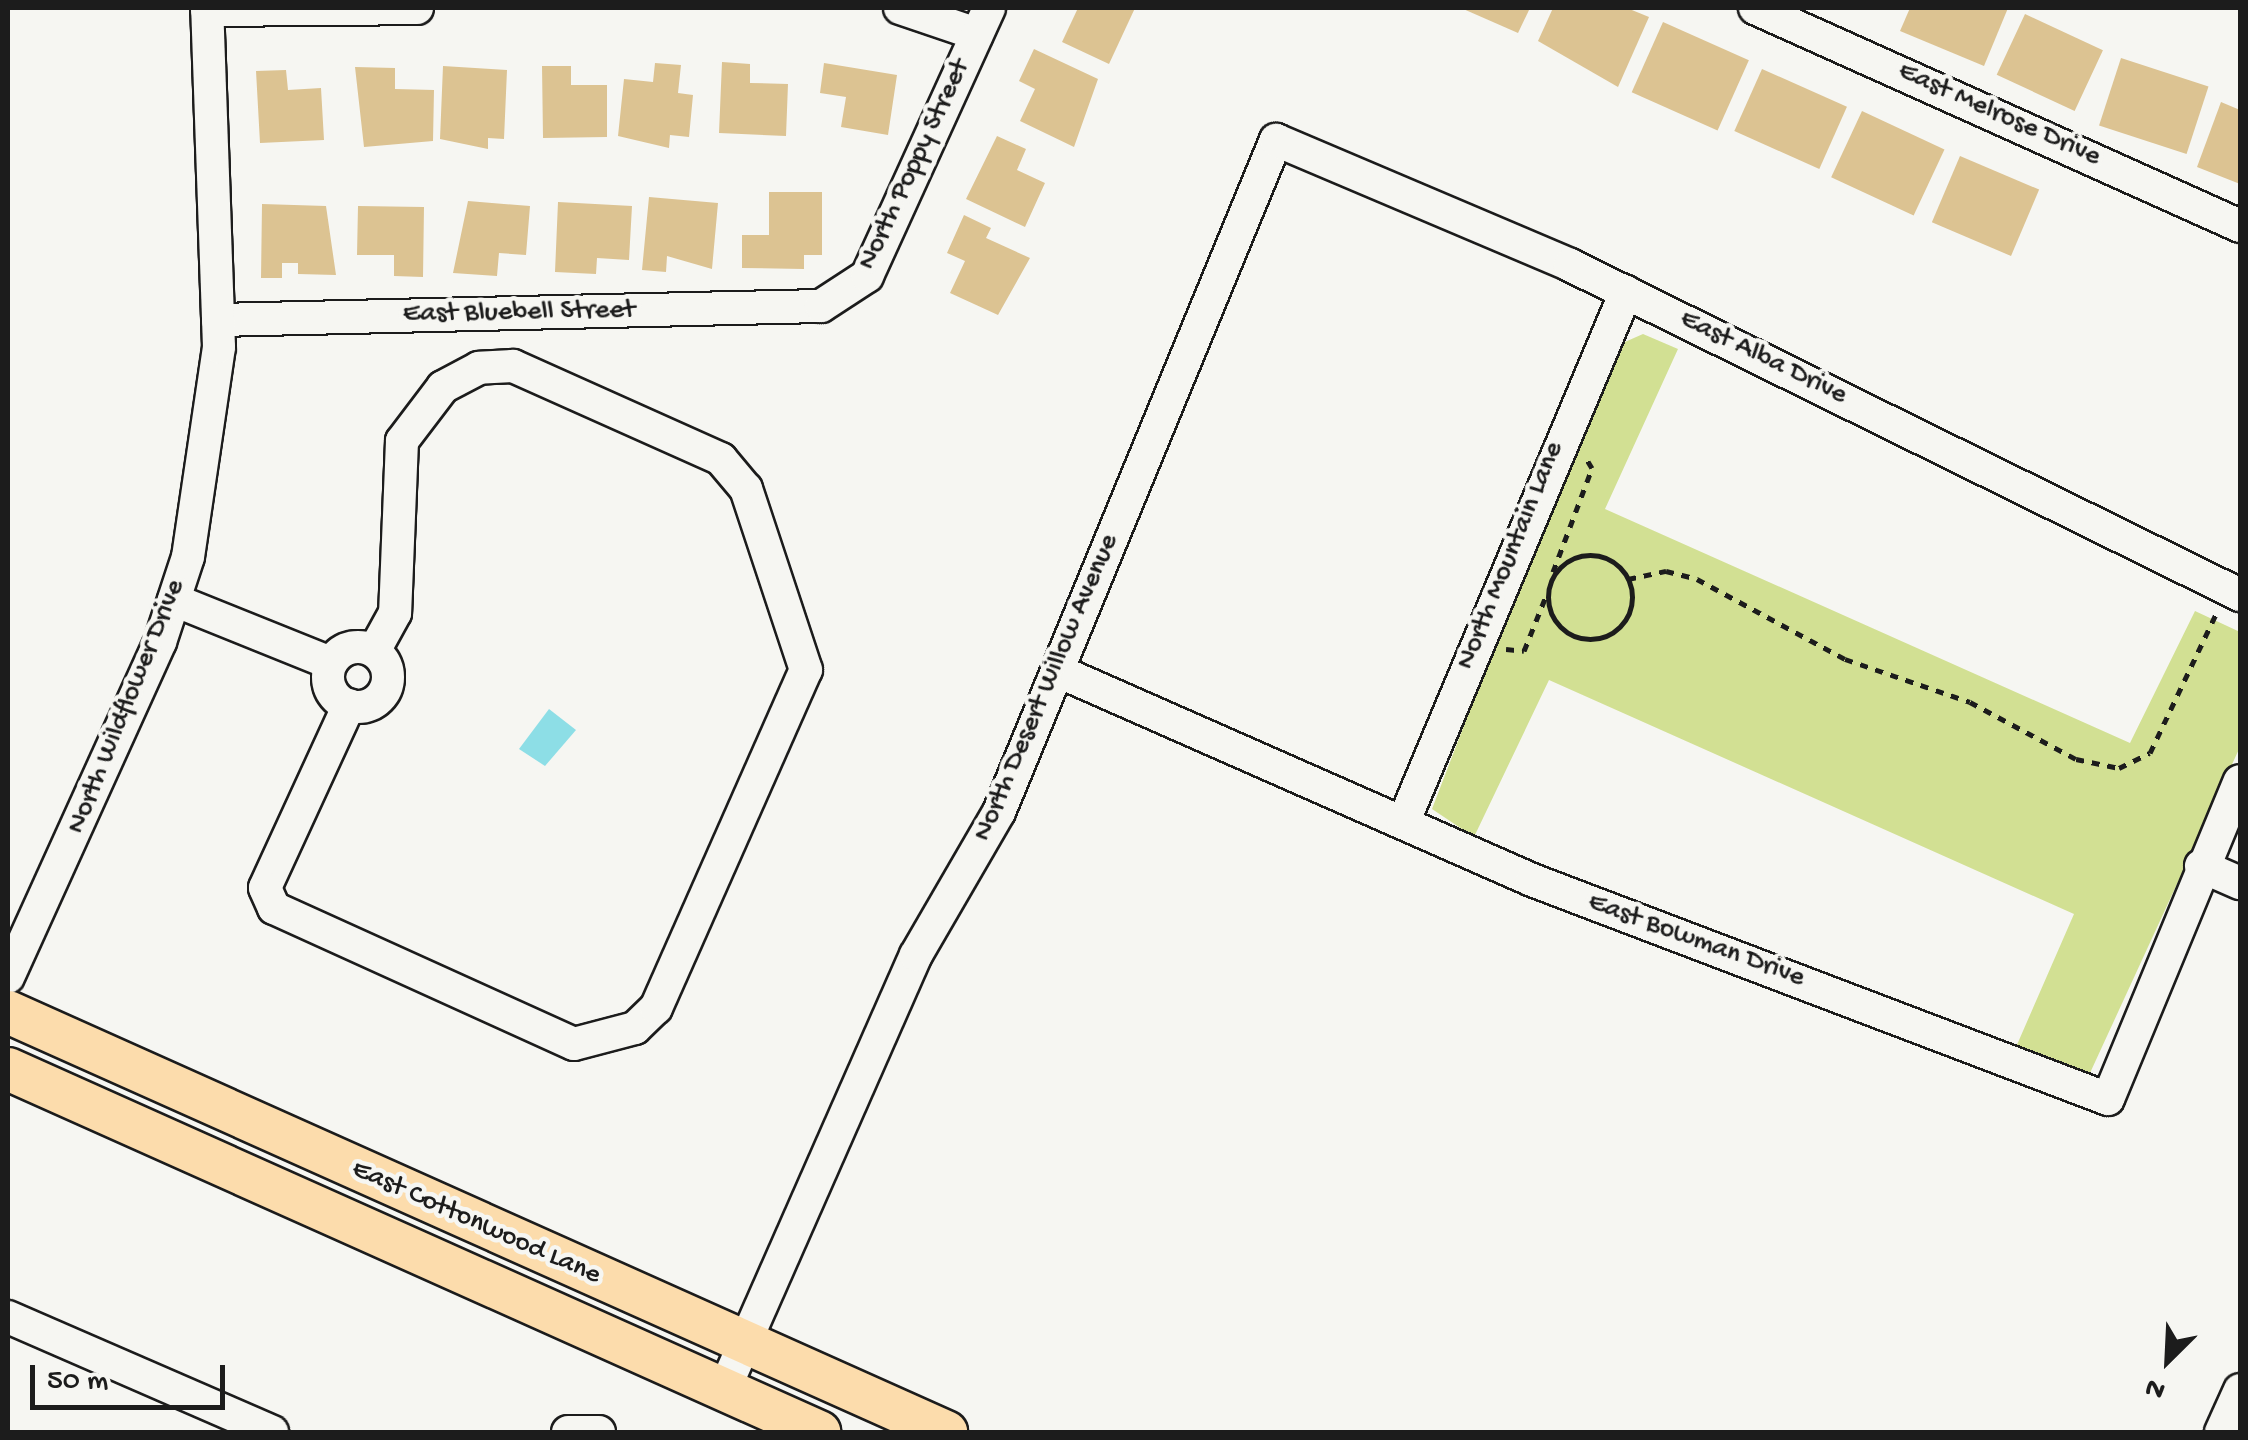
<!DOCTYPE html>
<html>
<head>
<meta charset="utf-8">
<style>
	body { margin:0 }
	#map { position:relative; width:2248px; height:1440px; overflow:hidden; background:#f6f6f2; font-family:"Gochi Hand",sans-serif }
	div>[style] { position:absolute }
	.green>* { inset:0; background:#d2e093 }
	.water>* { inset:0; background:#8ddee6 }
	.building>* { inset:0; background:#dcc392; transform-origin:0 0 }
	.path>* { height:5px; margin-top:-2.5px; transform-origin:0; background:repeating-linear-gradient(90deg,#1c1c1c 0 8px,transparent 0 16px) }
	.path>.ring { margin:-2.5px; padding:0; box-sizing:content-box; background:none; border:5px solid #1c1c1c; border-radius:50% }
	.roads { filter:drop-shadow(2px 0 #1c1c1c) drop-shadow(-2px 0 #1c1c1c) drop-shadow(0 2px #1c1c1c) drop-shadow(0 -2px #1c1c1c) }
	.minor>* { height:32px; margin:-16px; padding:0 16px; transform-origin:16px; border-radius:16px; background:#f6f6f2 }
	.minor>.ring { margin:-16px; padding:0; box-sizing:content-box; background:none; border:32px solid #f6f6f2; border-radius:50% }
	.major>* { height:42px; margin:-21px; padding:0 21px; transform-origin:21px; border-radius:21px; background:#fcdcac }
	span { translate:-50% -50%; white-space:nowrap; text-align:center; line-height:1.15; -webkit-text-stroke:9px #f6f6f2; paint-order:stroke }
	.street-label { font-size:28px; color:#1c1c1c }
	.frame { position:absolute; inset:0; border:10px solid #1c1c1c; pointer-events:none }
	.north { position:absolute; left:2118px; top:1310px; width:100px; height:100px; -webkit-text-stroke:8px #f6f6f2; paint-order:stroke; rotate:204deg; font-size:28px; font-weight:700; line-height:40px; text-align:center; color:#1c1c1c }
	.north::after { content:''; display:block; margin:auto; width:35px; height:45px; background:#1c1c1c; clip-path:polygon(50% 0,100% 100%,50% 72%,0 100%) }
	.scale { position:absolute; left:30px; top:1365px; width:195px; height:45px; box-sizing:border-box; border:5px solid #1c1c1c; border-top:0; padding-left:12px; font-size:30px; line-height:35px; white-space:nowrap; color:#1c1c1c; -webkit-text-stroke:8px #f6f6f2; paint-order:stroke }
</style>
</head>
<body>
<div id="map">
	<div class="green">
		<div style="clip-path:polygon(1643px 334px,1678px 349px,1605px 509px,2130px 743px,2195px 611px,2240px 632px,2240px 747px,2090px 1073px,2016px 1047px,2074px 914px,1549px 680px,1474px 837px,1432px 809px,1578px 428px,1618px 345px)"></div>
	</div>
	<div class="water">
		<div style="clip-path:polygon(549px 709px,576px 730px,545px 766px,519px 749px)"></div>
	</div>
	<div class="building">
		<div style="clip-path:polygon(1078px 8px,1135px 8px,1109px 64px,1062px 42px)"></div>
		<div style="clip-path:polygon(1461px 8px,1530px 8px,1518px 33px)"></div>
		<div style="clip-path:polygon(1553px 8px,1627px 8px,1649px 17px,1618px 87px,1538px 41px)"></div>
		<div style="clip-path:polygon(1910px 8px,2008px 8px,1984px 66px,1900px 31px)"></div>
		<div style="left:2025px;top:14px;width:86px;height:67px;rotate:25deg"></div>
		<div style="left:1663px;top:22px;width:94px;height:77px;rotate:24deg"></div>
		<div style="clip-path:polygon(1034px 49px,1098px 79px,1074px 147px,1020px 121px,1035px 89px,1019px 81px)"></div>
		<div style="left:2121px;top:58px;width:92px;height:71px;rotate:18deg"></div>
		<div style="clip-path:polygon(722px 62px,750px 64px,750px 83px,788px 84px,786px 136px,719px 133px)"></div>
		<div style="clip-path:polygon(655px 63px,681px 65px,678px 93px,693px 95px,689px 137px,670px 135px,669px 148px,618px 136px,624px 79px,653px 82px)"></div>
		<div style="clip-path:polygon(824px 63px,897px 75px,888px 135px,841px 127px,846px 97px,820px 93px)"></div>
		<div style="clip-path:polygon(443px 66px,507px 70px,504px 139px,488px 138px,488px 149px,440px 139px)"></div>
		<div style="clip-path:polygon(542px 66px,571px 66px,571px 85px,607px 85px,607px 137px,543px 138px)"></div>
		<div style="clip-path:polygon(355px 67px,395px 68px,395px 89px,434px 90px,433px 141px,364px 147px)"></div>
		<div style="left:1762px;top:69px;width:93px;height:68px;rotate:24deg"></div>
		<div style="clip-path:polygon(286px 70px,288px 90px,321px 88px,324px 140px,260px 143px,256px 71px)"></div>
		<div style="clip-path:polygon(2221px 102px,2240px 110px,2240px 184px,2197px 167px)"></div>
		<div style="left:1862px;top:111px;width:91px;height:73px;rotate:25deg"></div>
		<div style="clip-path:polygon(997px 136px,1026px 149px,1017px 170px,1045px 183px,1025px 227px,966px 199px)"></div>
		<div style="left:1960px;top:156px;width:86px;height:72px;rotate:23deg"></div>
		<div style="clip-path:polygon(769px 192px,822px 192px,822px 255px,804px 255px,804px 269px,742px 268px,742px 235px,769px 235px)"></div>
		<div style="clip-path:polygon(649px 197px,718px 203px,712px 269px,667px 256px,666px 272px,642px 270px)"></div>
		<div style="clip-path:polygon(468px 201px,530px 206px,526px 255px,499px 253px,497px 276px,453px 273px)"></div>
		<div style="clip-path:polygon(558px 202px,632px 206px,629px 260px,597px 258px,596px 274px,555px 272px)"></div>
		<div style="clip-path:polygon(262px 204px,326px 206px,336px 275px,298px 274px,298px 263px,282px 263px,282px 278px,261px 278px)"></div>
		<div style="clip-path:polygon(358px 206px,424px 207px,423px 277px,394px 276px,394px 255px,357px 255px)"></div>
		<div style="clip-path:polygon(964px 215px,991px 228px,986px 238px,1030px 258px,998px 315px,950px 293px,965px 261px,947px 253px)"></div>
	</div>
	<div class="path">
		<div class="ring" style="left:1548px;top:555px;width:79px;height:79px"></div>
		<div style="left:1553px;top:572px;width:111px;rotate:-69.4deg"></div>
		<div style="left:1592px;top:468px;width:12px;rotate:-121deg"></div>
		<div style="left:1628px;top:579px;width:39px;rotate:-12deg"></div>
		<div style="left:1666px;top:571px;width:32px;rotate:14deg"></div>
		<div style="left:1697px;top:579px;width:168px;rotate:28.4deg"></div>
		<div style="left:1845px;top:659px;width:132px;rotate:19deg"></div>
		<div style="left:1970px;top:702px;width:120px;rotate:28.3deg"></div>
		<div style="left:2076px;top:759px;width:44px;rotate:11.8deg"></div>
		<div style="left:2119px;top:768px;width:34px;rotate:-26deg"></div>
		<div style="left:2150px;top:753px;width:156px;rotate:-64.6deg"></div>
		<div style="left:1506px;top:649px;width:18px;rotate:6deg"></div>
		<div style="left:1524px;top:651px;width:59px;rotate:-68.2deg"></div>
	</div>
	<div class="roads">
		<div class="minor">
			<div style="left:900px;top:8px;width:81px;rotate:18.7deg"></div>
			<div style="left:1755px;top:8px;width:532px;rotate:24.2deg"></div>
			<div style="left:207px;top:10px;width:210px;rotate:-0.5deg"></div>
			<div style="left:218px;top:320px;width:603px;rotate:-1.33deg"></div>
			<div style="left:821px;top:306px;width:55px;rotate:-33.1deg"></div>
			<div style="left:867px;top:276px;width:294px;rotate:-65.5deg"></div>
			<div style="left:174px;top:600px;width:169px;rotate:21.9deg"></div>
			<div class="ring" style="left:328px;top:647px;width:28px;height:28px"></div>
			<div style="left:1058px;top:671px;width:518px;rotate:23.79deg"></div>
			<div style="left:1532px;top:880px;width:616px;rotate:20.82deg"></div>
			<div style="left:2108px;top:1099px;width:344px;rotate:-67.5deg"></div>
			<div style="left:349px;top:705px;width:201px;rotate:114.7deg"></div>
			<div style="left:265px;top:888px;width:22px;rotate:66deg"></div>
			<div style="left:274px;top:908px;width:329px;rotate:24.4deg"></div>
			<div style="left:574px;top:1044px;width:63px;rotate:-14.7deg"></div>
			<div style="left:635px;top:1028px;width:29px;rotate:-44deg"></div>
			<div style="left:656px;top:1008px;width:370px;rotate:-66.1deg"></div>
			<div style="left:806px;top:670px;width:191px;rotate:-108.3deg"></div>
			<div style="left:746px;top:489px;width:39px;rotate:-130deg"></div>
			<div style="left:721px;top:459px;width:228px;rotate:-155.9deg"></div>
			<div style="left:513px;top:366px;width:34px;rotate:177deg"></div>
			<div style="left:479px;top:368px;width:41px;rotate:152.2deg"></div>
			<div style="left:443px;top:387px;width:68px;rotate:127.2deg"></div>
			<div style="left:402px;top:441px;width:172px;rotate:92.3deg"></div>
			<div style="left:395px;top:613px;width:43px;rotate:118.9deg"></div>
			<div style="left:1403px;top:823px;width:576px;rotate:-67.22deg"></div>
			<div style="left:2201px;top:866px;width:43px;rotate:23.6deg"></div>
			<div style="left:8px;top:977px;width:368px;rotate:-65.6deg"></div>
			<div style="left:160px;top:642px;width:89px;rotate:-71.8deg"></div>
			<div style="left:188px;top:557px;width:212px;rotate:-81.6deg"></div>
			<div style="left:219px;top:347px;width:339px;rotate:-92deg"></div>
			<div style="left:8px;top:1317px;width:288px;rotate:23.5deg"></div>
			<div style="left:724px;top:1390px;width:475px;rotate:-66.2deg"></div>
			<div style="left:916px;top:955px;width:165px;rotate:-59.9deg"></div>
			<div style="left:999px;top:812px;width:727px;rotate:-67.6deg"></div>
			<div style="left:1276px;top:140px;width:319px;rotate:23deg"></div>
			<div style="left:1570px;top:265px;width:747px;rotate:26.22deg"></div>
			<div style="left:568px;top:1432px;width:31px"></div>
			<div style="left:2221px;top:1432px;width:46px;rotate:-65.7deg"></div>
		</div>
		<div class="major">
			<div style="left:8px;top:1012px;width:1028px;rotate:24.12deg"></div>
			<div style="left:8px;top:1069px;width:889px;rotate:24.11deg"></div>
		</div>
	</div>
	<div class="street-label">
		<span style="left:1999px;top:115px;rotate:24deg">East Melrose Drive</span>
		<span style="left:915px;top:165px;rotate:-65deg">North Poppy Street</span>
		<span style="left:519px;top:313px;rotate:-1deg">East Bluebell Street</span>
		<span style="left:1763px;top:358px;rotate:26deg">East Alba Drive</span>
		<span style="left:1511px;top:556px;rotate:-68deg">North Mountain Lane</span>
		<span style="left:1047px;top:688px;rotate:-67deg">North Desert Willow Avenue</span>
		<span style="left:127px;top:707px;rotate:-68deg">North Wildflower Drive</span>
		<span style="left:1696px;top:941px;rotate:20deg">East Bowman Drive</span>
		<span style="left:476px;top:1223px;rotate:24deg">East Cottonwood Lane</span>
	</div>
	<div class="frame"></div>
	<div class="north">N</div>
	<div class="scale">50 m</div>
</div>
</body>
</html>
